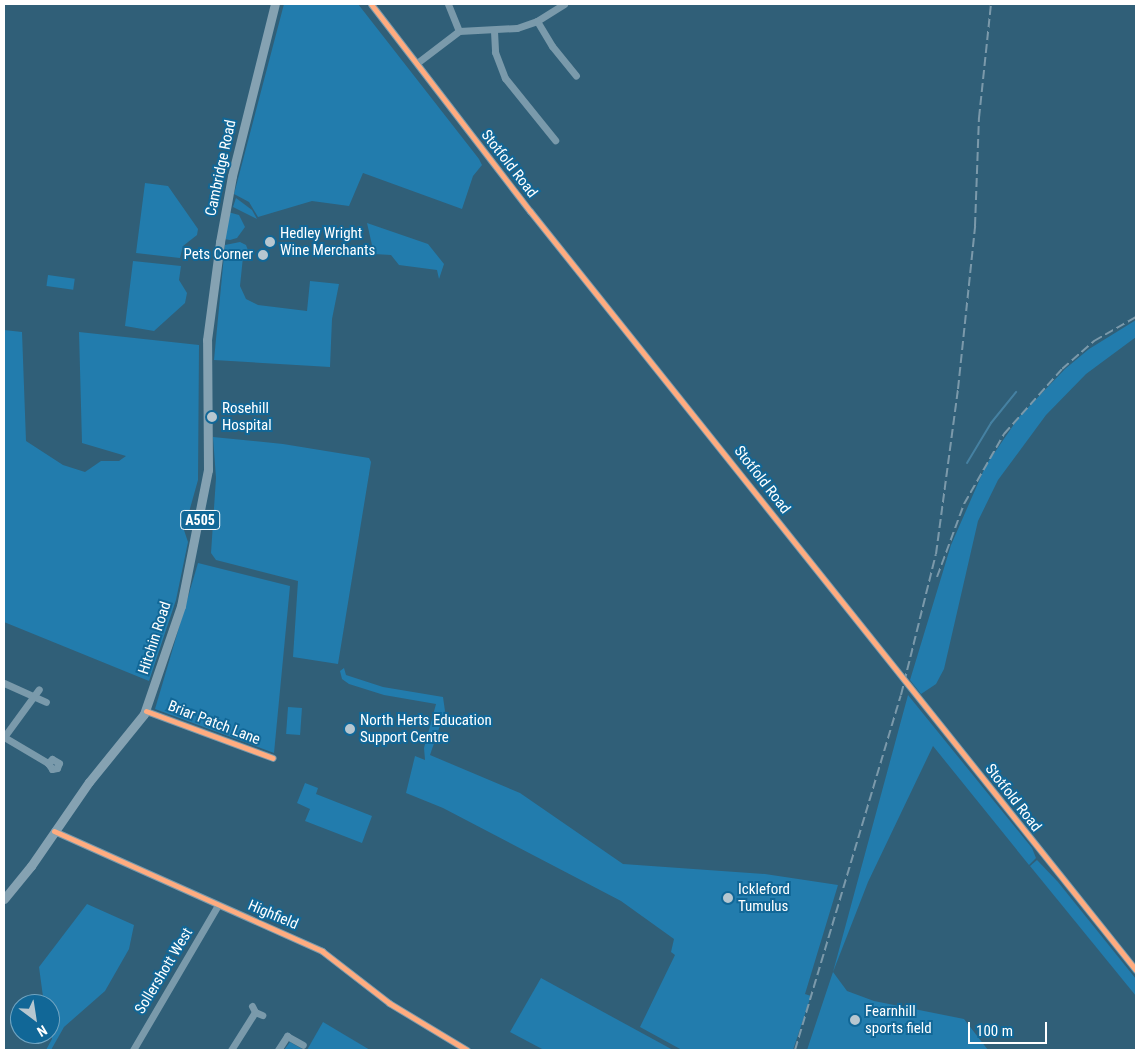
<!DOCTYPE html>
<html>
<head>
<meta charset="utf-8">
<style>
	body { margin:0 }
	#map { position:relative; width:1140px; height:1054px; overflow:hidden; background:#305f78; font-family:"Roboto Condensed",sans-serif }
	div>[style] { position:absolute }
	.green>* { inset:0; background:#227cad; transform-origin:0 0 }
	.stream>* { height:2px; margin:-1px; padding:0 1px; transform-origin:1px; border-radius:1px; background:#4581a2 }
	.minor>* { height:7px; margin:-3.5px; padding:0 3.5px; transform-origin:3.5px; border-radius:3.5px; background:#7a9aab }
	.major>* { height:9px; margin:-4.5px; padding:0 4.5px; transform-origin:4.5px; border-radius:4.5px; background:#85a2b2 }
	.rail>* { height:2px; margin-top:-1px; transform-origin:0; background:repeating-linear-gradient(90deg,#7b99aa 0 9px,transparent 0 13px) }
	.cycleway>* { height:5px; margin:-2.5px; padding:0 2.5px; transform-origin:2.5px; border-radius:2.5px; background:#ffac80 }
	.dots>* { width:14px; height:14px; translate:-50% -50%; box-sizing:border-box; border:2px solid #116797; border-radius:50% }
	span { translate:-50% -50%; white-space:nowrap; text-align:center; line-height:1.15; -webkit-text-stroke:4px #116797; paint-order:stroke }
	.shield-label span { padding:1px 4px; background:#116797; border:1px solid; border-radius:4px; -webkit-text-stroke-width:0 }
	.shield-label { font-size:14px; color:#fff; font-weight:700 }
	.street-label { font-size:15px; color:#fff }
	.poi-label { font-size:15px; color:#fff }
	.left { translate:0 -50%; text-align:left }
	.right { translate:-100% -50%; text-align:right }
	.frame { position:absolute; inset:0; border:5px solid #fff; pointer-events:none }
	.north { position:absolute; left:10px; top:994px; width:50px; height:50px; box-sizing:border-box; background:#116797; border:1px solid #70a4c1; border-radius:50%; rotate:149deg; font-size:14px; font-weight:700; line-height:20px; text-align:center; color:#fff }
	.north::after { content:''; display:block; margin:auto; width:18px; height:22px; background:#b7c7d0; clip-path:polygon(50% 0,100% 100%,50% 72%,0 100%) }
	.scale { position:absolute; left:968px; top:1022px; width:79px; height:22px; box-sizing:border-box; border:2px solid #fff; border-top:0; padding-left:6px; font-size:15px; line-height:18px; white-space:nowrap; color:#fff; -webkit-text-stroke:4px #116797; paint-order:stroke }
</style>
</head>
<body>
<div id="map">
	<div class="green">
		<div style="clip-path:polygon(284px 4px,358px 4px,479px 159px,482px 165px,473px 176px,462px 209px,363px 173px,349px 206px,312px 201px,258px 217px,249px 202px,234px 194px)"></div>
		<div style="clip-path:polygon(145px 183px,168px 186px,198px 229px,197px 235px,183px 246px,180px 258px,136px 253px)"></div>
		<div style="clip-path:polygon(236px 198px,252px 210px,257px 219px,233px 207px)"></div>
		<div style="clip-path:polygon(228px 212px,239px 215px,245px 227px,237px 238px,230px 240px,224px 239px)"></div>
		<div style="clip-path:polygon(367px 223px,428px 244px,444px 264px,439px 279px,437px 270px,399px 265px,391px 255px,374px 254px)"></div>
		<div style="clip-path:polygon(240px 242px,246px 245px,249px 253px,249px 257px,243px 257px,240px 286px,246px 299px,258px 305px,307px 311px,310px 281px,339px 284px,332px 319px,330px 367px,214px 360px,225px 245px)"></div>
		<div style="clip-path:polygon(133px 261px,181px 266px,179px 280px,187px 293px,185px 303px,154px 331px,125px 326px)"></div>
		<div style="left:48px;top:275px;width:27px;height:11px;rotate:8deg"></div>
		<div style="clip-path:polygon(1136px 320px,1136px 337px,1086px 374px,1046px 415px,998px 480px,978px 521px,944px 669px,936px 684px,921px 694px,910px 680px,951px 545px,986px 465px,1019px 417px,1065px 369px,1089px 349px)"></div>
		<div style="clip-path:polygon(4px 330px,22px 332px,26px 441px,63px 465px,85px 472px,101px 461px,119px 461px,126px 456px,82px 443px,79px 332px,199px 345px,198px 480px,184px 530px,188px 542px,176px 600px,149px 681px,4px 622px)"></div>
		<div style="clip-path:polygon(213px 437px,283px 444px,369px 458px,371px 462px,338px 664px,293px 657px,298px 581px,216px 560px,211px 553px,216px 478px)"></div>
		<div style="clip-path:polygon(198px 563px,290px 586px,274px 753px,155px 709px)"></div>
		<div style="clip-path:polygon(344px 668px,346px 675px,383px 687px,443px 697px,445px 711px,430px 755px,520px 793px,623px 864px,765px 874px,838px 885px,805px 994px,811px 996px,793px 1050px,682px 1050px,640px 1027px,675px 955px,671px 952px,674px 939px,621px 901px,443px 808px,406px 793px,415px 756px,425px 760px,424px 748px,436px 704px,384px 695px,349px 684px,342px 679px,340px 671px)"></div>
		<div style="clip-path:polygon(908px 695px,1032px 848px,1036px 858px,1029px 865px,933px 746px,868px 882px,833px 972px,847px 991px,874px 1001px,964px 1019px,988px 1050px,807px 1050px,833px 972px)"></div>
		<div style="left:288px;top:707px;width:14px;height:27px;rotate:4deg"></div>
		<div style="clip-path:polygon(305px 783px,318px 788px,316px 794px,372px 816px,362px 843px,305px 821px,310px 809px,297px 803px)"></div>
		<div style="clip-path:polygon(1037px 860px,1058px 882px,1136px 979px,1136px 996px,1030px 866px)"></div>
		<div style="clip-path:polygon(87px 904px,134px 925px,129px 949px,105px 991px,64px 1027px,51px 1050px,46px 1050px,52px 1039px,50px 1004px,44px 1004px,39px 967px)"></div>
		<div style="clip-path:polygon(541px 978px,673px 1050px,544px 1050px,510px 1032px)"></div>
		<div style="clip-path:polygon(323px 1022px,370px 1050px,307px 1050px)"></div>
		<div style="clip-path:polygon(290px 1042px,304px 1050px,284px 1050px)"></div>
	</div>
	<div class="stream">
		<div style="left:967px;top:463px;width:47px;rotate:-59deg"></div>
		<div style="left:991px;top:423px;width:40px;rotate:-51deg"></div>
	</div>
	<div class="minor">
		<div style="left:371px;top:4px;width:261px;rotate:52.5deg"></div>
		<div style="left:530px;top:211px;width:971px;rotate:51.4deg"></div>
		<div style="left:448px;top:4px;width:29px;rotate:68deg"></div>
		<div style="left:537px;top:21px;width:29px;rotate:59deg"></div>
		<div style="left:552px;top:46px;width:38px;rotate:51deg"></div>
		<div style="left:494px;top:31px;width:21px;rotate:87deg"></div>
		<div style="left:495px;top:52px;width:28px;rotate:69deg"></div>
		<div style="left:505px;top:78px;width:80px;rotate:51.1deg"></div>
		<div style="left:417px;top:63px;width:53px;rotate:-37.3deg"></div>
		<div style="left:459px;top:31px;width:58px;rotate:-3deg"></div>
		<div style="left:517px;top:28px;width:21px;rotate:-19deg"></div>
		<div style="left:537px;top:21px;width:32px;rotate:-32deg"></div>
		<div style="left:4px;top:683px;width:46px;rotate:24.3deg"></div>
		<div style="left:146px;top:711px;width:135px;rotate:20.3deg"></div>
		<div style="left:4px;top:737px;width:51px;rotate:30.6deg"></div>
		<div style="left:48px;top:763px;width:7px;rotate:56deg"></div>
		<div style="left:52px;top:769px;width:5px;rotate:-11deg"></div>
		<div style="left:57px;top:768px;width:5px;rotate:-68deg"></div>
		<div style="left:59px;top:763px;width:8px;rotate:-150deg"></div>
		<div style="left:52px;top:759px;width:6px;rotate:135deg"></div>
		<div style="left:4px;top:737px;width:59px;rotate:-53.9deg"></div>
		<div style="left:54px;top:831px;width:294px;rotate:24.1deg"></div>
		<div style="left:322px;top:951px;width:85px;rotate:37.8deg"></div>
		<div style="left:389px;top:1003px;width:91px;rotate:31.1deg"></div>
		<div style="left:252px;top:1006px;width:7px;rotate:63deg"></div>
		<div style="left:255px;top:1012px;width:8px;rotate:23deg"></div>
		<div style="left:133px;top:1050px;width:168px;rotate:-59.6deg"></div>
		<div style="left:231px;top:1050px;width:45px;rotate:-57.7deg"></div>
		<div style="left:278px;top:1050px;width:17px;rotate:-57deg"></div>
		<div style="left:287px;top:1036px;width:18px;rotate:29deg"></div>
	</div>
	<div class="major">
		<div style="left:4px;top:899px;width:43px;rotate:-50.7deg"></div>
		<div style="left:31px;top:866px;width:102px;rotate:-55.4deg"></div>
		<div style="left:89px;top:782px;width:87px;rotate:-51deg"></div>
		<div style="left:144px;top:714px;width:114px;rotate:-71.1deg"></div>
		<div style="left:181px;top:606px;width:139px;rotate:-78.8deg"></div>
		<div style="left:208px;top:470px;width:130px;rotate:-90.4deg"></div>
		<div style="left:207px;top:340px;width:99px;rotate:-82.4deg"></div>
		<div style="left:220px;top:242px;width:67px;rotate:-79.7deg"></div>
		<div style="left:232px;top:176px;width:177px;rotate:-76deg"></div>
	</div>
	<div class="rail">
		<div style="left:937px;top:577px;width:78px;rotate:-69.7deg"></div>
		<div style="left:964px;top:504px;width:81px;rotate:-60.3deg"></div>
		<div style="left:1004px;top:434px;width:87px;rotate:-48.3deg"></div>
		<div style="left:1062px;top:369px;width:43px;rotate:-41.2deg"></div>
		<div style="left:1094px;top:341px;width:48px;rotate:-29.7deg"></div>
		<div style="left:795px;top:1050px;width:370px;rotate:-73.4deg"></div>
		<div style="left:901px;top:695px;width:145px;rotate:-76.1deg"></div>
		<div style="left:936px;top:554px;width:166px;rotate:-82.4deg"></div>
		<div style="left:958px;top:389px;width:164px;rotate:-84deg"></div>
		<div style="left:975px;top:226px;width:108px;rotate:-87.9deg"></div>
		<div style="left:979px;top:118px;width:115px;rotate:-84deg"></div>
	</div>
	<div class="cycleway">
		<div style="left:371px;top:4px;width:261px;rotate:52.5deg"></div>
		<div style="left:530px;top:211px;width:971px;rotate:51.4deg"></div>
		<div style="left:146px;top:711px;width:135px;rotate:20.3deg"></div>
		<div style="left:54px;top:831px;width:294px;rotate:24.1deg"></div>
		<div style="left:322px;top:951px;width:85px;rotate:37.8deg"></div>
		<div style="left:389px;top:1003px;width:91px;rotate:31.1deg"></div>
	</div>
	<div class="dots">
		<div style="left:270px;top:242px;background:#b7c7d0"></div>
		<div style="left:263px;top:255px;background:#b7c7d0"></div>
		<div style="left:212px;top:417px;background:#b7c7d0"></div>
		<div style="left:350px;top:729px;background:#b7c7d0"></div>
		<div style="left:728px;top:898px;background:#b7c7d0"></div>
		<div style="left:855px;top:1020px;background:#b7c7d0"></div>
	</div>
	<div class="shield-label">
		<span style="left:200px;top:520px">A505</span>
	</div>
	<div class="street-label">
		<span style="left:509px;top:164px;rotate:52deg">Stotfold Road</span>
		<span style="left:221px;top:168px;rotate:-78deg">Cambridge Road</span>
		<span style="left:762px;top:480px;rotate:52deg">Stotfold Road</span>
		<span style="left:155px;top:638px;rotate:-72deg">Hitchin Road</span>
		<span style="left:214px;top:723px;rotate:21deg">Briar Patch Lane</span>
		<span style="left:1013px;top:798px;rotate:52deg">Stotfold Road</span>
		<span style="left:273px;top:915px;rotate:23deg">Highfield</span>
		<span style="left:164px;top:971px;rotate:-59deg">Sollershott West</span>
	</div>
	<div class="poi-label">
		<span class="left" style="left:280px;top:242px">Hedley Wright<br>Wine Merchants</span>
		<span class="right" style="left:253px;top:255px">Pets Corner</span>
		<span class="left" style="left:222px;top:417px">Rosehill<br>Hospital</span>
		<span class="left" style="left:360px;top:729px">North Herts Education<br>Support Centre</span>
		<span class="left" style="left:738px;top:898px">Ickleford<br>Tumulus</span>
		<span class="left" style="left:865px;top:1020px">Fearnhill<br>sports field</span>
	</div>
	<div class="frame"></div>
	<div class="north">N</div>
	<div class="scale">100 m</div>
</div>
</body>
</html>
